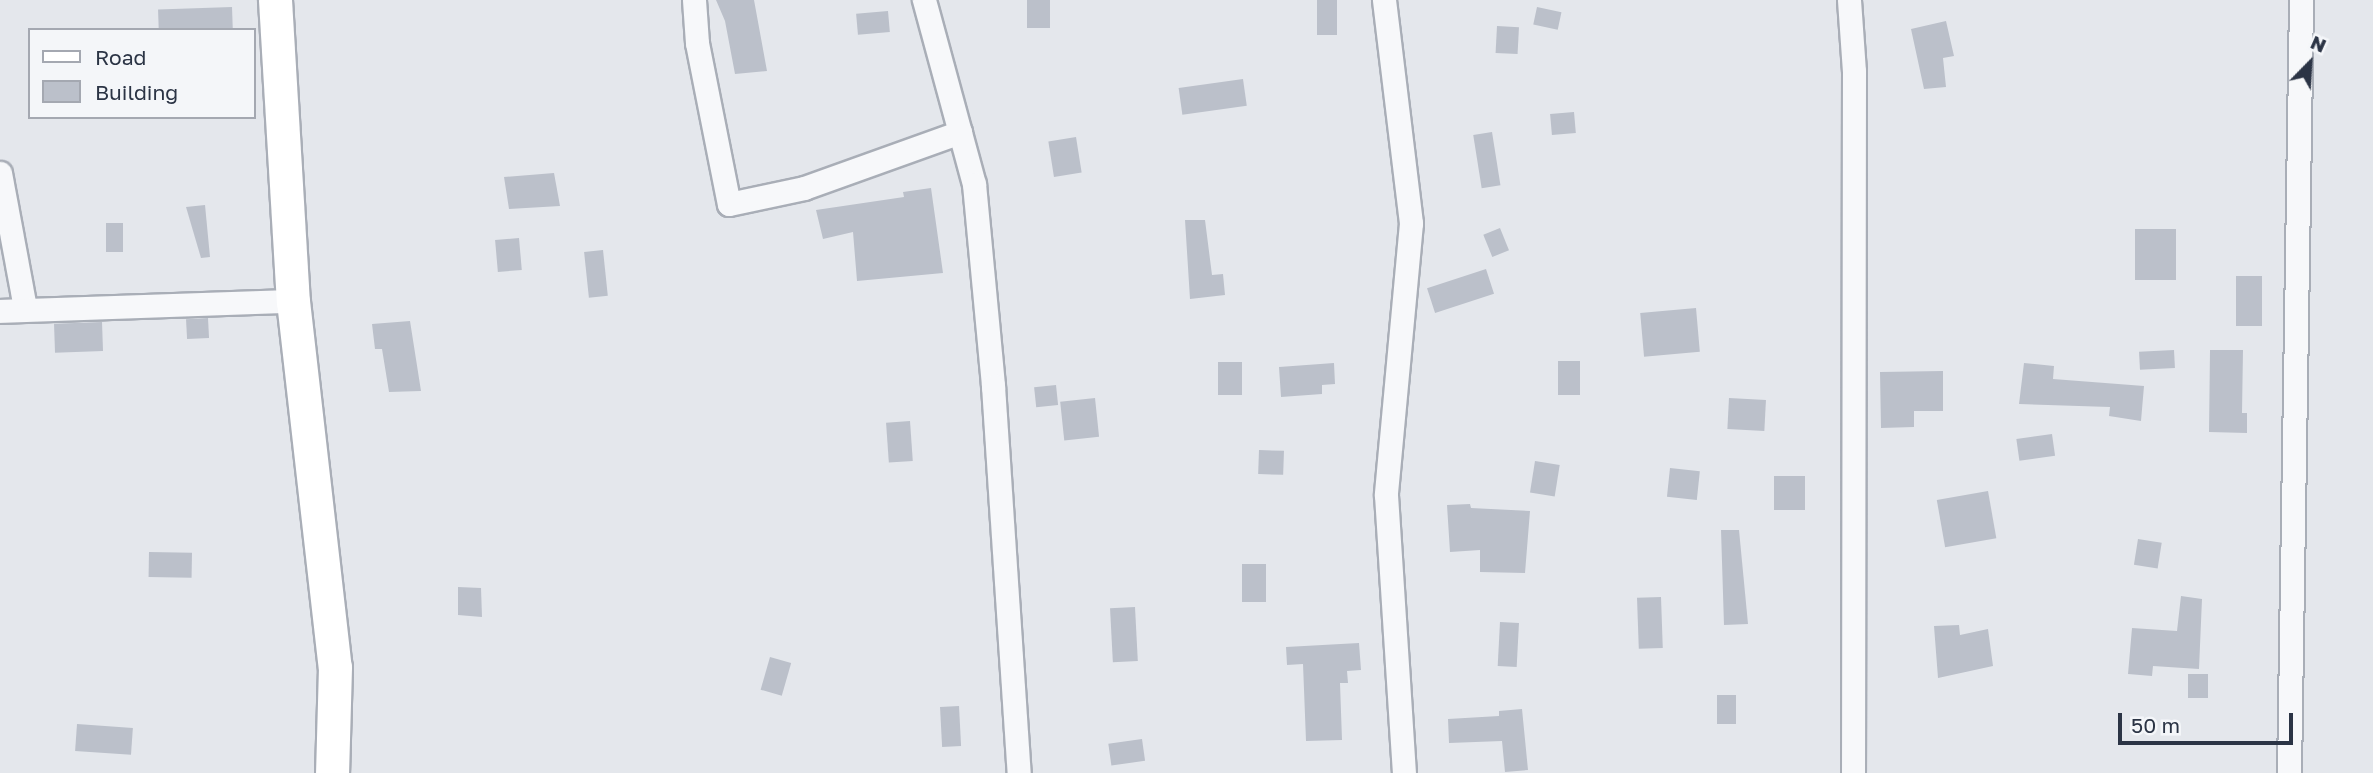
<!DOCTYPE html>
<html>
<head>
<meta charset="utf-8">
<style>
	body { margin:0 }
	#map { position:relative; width:2373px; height:773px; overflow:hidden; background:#e4e7ec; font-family:"Golos Text",sans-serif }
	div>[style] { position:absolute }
	.building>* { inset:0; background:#bbc0ca; transform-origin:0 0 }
	.roads { filter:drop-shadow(2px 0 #a9aeb7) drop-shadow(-2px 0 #a9aeb7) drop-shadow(0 2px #a9aeb7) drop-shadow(0 -2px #a9aeb7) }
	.street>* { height:23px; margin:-11.5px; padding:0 11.5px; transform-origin:11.5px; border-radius:11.5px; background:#f7f8fa }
	.secondary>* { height:33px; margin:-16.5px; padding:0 16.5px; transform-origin:16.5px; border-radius:16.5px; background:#fff }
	span { translate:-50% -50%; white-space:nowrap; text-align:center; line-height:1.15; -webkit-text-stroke:5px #f4f6f9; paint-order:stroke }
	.legend { position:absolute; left:28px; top:28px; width:228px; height:91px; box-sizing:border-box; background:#f4f6f9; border:2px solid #a4a8b1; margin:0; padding:9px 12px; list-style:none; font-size:21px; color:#2b3445 }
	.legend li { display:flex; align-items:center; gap:14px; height:35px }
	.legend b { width:35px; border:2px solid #a4a8b1 }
	.north { position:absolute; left:2275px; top:28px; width:70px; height:70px; -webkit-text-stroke:5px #f4f6f9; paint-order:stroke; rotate:24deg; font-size:19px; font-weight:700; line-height:28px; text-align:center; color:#2b3445 }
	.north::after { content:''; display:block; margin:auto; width:24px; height:32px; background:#2b3445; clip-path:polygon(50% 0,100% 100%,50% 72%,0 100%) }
	.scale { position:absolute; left:2118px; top:713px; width:175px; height:32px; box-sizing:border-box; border:4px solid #2b3445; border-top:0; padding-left:9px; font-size:21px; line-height:24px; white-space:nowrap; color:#2b3445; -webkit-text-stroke:5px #f4f6f9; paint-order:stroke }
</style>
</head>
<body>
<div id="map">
	<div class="building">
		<div style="clip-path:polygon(716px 0,754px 0,767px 71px,735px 74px,725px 21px)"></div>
		<div style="left:1027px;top:0;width:23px;height:28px"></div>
		<div style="left:1317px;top:0;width:20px;height:35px"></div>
		<div style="left:232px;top:7px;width:23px;height:74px;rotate:88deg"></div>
		<div style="left:1537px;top:7px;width:25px;height:18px;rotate:12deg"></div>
		<div style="left:888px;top:11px;width:21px;height:32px;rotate:85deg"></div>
		<div style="clip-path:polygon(1946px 21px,1954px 56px,1943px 58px,1946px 87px,1924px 89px,1911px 29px)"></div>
		<div style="left:1497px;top:26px;width:22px;height:27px;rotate:3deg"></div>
		<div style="left:1243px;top:79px;width:27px;height:65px;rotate:82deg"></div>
		<div style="left:1574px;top:112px;width:21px;height:24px;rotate:85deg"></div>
		<div style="left:1492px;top:132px;width:54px;height:19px;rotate:81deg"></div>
		<div style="left:1076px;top:137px;width:36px;height:28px;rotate:81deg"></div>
		<div style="clip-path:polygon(554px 173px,560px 206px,509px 209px,504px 177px)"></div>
		<div style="clip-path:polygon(931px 188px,943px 273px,857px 281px,853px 232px,823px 239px,816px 210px,904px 197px,903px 192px)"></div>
		<div style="clip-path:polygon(205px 205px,210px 257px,201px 258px,186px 207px)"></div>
		<div style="clip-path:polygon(1185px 220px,1205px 220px,1212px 275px,1223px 274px,1225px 295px,1190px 299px)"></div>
		<div style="left:106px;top:223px;width:17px;height:29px"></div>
		<div style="left:1500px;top:228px;width:24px;height:18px;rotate:68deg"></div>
		<div style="left:2135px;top:229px;width:41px;height:51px"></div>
		<div style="left:519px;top:238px;width:32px;height:24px;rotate:85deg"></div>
		<div style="left:603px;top:250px;width:46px;height:19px;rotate:84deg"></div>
		<div style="left:1486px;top:269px;width:26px;height:62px;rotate:72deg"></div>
		<div style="left:2236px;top:276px;width:26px;height:50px"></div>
		<div style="left:1696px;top:308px;width:44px;height:56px;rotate:85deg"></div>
		<div style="left:208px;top:318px;width:20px;height:22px;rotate:87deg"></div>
		<div style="clip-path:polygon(410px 321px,421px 391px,389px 392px,382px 349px,375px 349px,372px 324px)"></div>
		<div style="left:102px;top:322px;width:29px;height:48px;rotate:88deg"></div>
		<div style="left:2174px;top:350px;width:18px;height:35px;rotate:87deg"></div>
		<div style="clip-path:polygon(2210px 350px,2243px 350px,2242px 413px,2247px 413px,2247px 433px,2209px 432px)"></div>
		<div style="left:1558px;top:361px;width:22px;height:34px"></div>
		<div style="left:1218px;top:362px;width:24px;height:33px"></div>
		<div style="clip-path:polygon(1334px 363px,1335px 384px,1322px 385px,1322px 394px,1281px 397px,1279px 367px)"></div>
		<div style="clip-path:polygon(2024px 363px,2054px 366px,2053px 379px,2144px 386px,2141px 421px,2109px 416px,2110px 407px,2019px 404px)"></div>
		<div style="clip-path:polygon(1943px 371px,1943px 411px,1914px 411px,1914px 427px,1881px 428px,1880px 372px)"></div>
		<div style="left:1056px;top:385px;width:20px;height:22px;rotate:84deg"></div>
		<div style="left:1095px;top:398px;width:39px;height:35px;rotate:84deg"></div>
		<div style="left:1729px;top:398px;width:37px;height:31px;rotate:3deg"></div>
		<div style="left:910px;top:421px;width:40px;height:24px;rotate:86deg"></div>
		<div style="left:2052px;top:434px;width:22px;height:36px;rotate:82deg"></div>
		<div style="left:1259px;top:450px;width:25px;height:24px;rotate:2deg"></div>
		<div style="left:1535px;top:461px;width:25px;height:32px;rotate:9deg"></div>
		<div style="left:1670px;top:468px;width:30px;height:29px;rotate:6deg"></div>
		<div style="left:1774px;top:476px;width:31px;height:34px"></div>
		<div style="left:1988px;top:491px;width:48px;height:52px;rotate:80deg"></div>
		<div style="clip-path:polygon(1470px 504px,1471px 508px,1530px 511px,1525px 573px,1480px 572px,1480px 550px,1450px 552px,1447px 505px)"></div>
		<div style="clip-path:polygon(1721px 530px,1739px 530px,1748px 624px,1724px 625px)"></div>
		<div style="left:2138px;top:539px;width:24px;height:26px;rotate:9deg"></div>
		<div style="left:149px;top:552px;width:43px;height:25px;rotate:1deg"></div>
		<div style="left:1242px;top:564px;width:24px;height:38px"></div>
		<div style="clip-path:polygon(458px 587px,481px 588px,482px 617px,458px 615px)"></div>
		<div style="clip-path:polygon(2181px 596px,2202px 599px,2199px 669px,2153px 666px,2152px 676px,2128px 674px,2132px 628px,2177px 631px)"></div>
		<div style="left:1661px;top:597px;width:51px;height:24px;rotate:88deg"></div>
		<div style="left:1135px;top:607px;width:54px;height:25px;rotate:87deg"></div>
		<div style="left:1500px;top:622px;width:19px;height:44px;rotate:3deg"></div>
		<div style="clip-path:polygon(1959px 625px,1960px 635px,1988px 629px,1993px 666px,1938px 678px,1934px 626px)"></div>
		<div style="clip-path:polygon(1359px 643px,1361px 670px,1347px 671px,1348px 683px,1340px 683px,1342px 740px,1306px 741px,1303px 664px,1287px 665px,1286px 647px)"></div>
		<div style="left:770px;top:657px;width:22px;height:34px;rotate:16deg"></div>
		<div style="left:2188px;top:674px;width:20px;height:24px"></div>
		<div style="left:1717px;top:695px;width:19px;height:29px"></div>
		<div style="left:959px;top:706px;width:40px;height:19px;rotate:87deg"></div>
		<div style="clip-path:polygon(1522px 709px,1528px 770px,1505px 772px,1502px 741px,1449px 743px,1448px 719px,1499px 716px,1499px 711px)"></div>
		<div style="left:77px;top:724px;width:56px;height:27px;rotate:4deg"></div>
		<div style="left:1142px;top:739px;width:22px;height:34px;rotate:82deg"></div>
	</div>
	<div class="roads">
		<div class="street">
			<div style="left:694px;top:0;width:43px;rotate:86deg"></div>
			<div style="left:697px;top:43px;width:164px;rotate:78.8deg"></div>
			<div style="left:729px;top:204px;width:77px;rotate:-12deg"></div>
			<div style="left:804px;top:188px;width:166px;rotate:-19.7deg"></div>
			<div style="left:924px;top:0;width:191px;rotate:74.8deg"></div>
			<div style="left:974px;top:184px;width:203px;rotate:84.6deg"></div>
			<div style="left:993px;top:386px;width:388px;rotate:86.2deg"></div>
			<div style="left:1384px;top:0;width:225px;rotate:83.1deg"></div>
			<div style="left:1411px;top:223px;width:273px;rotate:95.3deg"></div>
			<div style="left:1386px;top:495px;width:279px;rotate:86.3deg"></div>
			<div style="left:1849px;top:0;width:71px;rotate:86deg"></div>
			<div style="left:1854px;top:71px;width:702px;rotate:90.08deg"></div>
			<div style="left:0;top:173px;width:137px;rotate:79.5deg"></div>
			<div style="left:0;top:311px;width:293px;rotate:-2deg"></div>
			<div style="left:2289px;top:773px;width:773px;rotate:-89.11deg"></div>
		</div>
		<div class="secondary">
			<div style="left:275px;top:0;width:302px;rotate:86.6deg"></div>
			<div style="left:293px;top:301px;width:368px;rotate:83.5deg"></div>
			<div style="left:335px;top:667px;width:106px;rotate:91.6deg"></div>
		</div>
	</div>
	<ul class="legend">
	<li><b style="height:9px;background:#fff"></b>Road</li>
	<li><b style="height:19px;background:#bbc0ca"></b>Building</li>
	</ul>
	<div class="north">N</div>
	<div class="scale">50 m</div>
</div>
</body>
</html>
